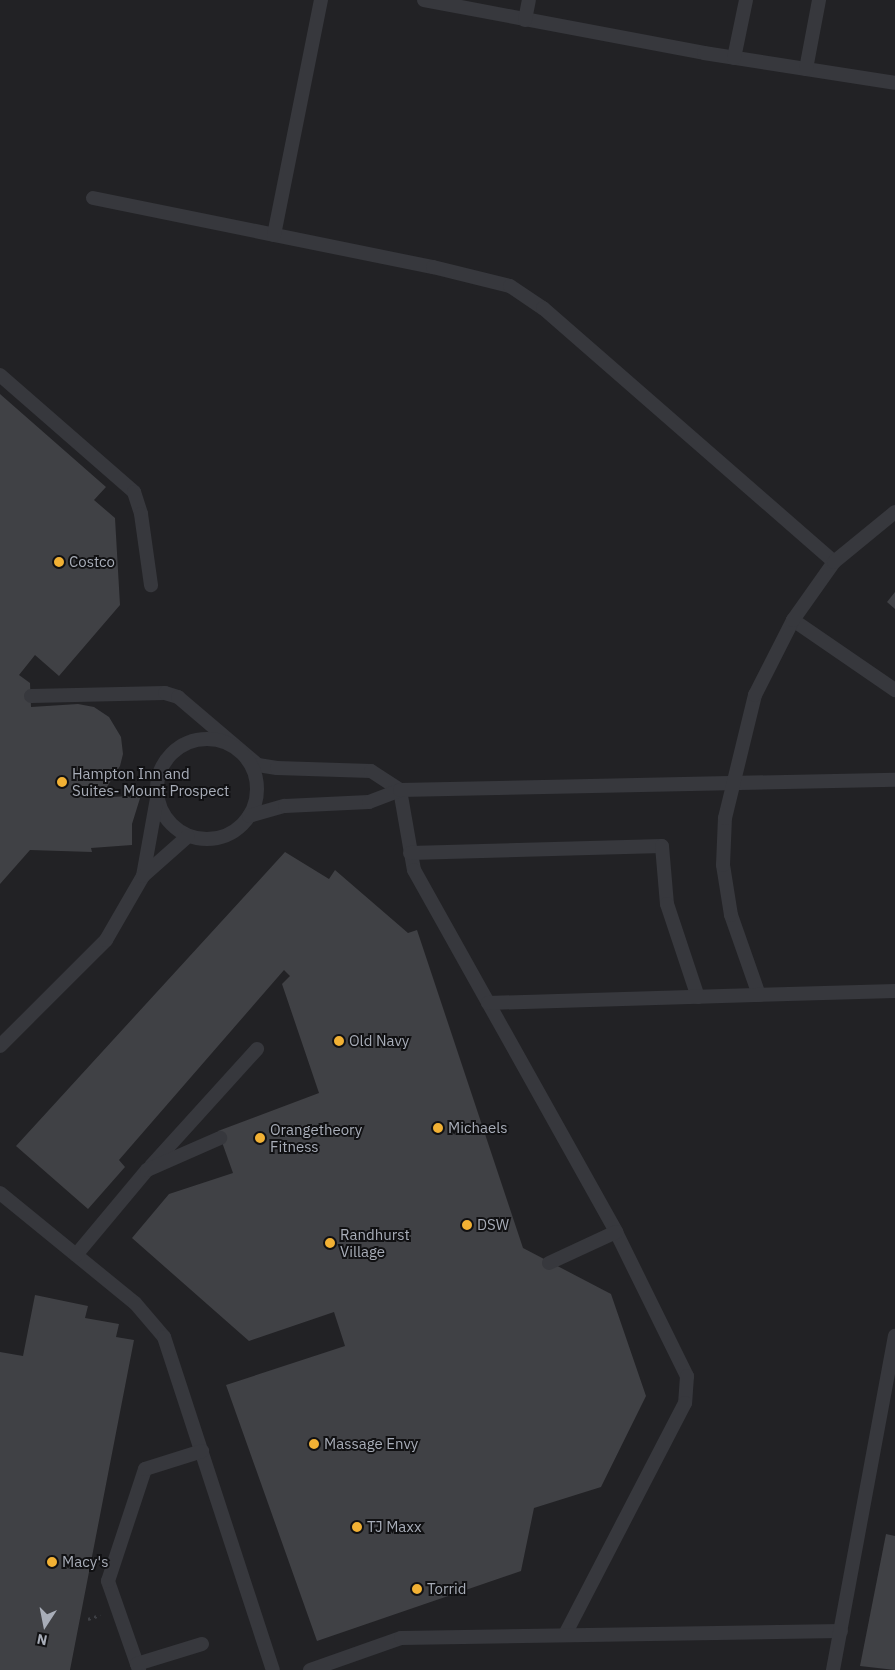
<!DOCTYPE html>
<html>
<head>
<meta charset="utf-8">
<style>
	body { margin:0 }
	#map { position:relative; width:895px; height:1670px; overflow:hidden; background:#161618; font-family:"IBM Plex Sans",sans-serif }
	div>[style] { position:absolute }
	.built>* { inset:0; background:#222225; transform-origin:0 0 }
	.building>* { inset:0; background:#404145 }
	.path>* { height:3px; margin-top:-1.5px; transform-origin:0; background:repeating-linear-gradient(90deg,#3d3f44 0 2.5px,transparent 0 6.5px) }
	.lane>* { height:14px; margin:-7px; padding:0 7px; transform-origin:7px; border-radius:7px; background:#37383d }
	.lane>.ring { margin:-7px; padding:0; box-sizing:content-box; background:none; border:14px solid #37383d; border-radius:50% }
	.dots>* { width:14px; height:14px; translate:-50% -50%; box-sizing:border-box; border:2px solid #111113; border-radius:50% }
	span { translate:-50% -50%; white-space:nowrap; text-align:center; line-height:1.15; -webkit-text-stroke:4px #111113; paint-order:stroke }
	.poi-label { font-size:15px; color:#a8adb8 }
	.left { translate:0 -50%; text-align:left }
	.north { position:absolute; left:20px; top:1600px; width:50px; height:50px; -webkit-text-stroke:4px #111113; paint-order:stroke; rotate:191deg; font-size:14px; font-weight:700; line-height:20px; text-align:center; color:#a8adb8 }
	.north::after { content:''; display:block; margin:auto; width:18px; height:22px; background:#a8adb8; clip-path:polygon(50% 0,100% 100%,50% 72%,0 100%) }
</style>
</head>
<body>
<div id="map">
	<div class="built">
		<i style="left:0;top:0;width:895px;height:1670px"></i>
	</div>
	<div class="building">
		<i style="clip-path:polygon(0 394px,106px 487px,94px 500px,115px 518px,120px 605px,59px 676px,35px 655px,19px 675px,30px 683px,31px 707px,78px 704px,94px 707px,109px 717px,121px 737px,123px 754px,120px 766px,100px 798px,141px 795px,132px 824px,132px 845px,91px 848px,92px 852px,30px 850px,0 884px)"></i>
		<i style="clip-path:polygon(895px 592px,895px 609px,887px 602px)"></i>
		<i style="clip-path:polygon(285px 852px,329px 879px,335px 870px,408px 933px,417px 930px,523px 1248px,611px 1294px,646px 1396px,601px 1487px,534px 1508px,521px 1571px,317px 1641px,226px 1385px,345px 1346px,334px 1312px,249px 1341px,132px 1238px,169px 1194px,233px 1173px,218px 1131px,319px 1093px,282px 984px,290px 976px,284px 970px,119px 1160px,125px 1167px,88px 1209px,16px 1146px)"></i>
		<i style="clip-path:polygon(35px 1295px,88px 1306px,85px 1318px,119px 1324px,116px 1337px,134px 1340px,70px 1670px,0 1670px,0 1352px,23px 1356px)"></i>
		<i style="clip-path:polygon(886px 1534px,895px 1536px,895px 1670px,860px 1666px)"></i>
	</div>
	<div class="path">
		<i style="left:88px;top:1619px;width:13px;rotate:-18deg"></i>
	</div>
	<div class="lane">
		<i style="left:424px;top:0;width:285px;rotate:10.7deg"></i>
		<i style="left:704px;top:53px;width:193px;rotate:8.9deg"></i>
		<i style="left:525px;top:20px;width:20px;rotate:-79deg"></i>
		<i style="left:734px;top:58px;width:59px;rotate:-78.3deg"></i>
		<i style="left:806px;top:69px;width:70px;rotate:-79.3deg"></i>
		<i style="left:93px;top:198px;width:347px;rotate:11.5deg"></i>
		<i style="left:433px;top:267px;width:79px;rotate:13.9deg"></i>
		<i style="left:510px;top:286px;width:40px;rotate:34deg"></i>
		<i style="left:543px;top:308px;width:386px;rotate:41.1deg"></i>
		<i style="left:274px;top:235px;width:240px;rotate:-78.7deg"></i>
		<i style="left:0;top:375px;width:178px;rotate:41.1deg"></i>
		<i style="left:134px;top:492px;width:23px;rotate:72deg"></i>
		<i style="left:141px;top:514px;width:72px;rotate:82deg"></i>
		<i style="left:793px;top:620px;width:124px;rotate:34.5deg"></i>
		<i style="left:31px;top:696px;width:134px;rotate:-1.3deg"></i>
		<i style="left:165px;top:693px;width:14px;rotate:17deg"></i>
		<i style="left:178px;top:697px;width:105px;rotate:40.4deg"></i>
		<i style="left:258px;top:765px;width:19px;rotate:9deg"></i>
		<i style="left:277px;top:768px;width:94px;rotate:1.8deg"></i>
		<i style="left:371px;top:771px;width:35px;rotate:33deg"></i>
		<i class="ring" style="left:157px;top:739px;width:86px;height:86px"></i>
		<i style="left:400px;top:790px;width:81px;rotate:80.1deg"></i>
		<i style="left:414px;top:870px;width:415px;rotate:60.8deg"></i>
		<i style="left:616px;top:1232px;width:161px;rotate:63.8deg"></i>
		<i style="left:687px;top:1376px;width:27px;rotate:94deg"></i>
		<i style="left:685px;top:1403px;width:259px;rotate:117.4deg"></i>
		<i style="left:249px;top:816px;width:37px;rotate:-16deg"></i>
		<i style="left:285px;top:806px;width:84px;rotate:-2.7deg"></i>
		<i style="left:369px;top:802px;width:33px;rotate:-21deg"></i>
		<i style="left:400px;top:790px;width:495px;rotate:-1.2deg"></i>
		<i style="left:410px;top:853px;width:252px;rotate:-1.6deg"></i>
		<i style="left:662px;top:846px;width:58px;rotate:85.1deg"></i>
		<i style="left:667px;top:904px;width:98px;rotate:71.6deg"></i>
		<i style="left:143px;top:876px;width:79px;rotate:-79.8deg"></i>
		<i style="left:759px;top:995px;width:85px;rotate:-109.3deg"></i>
		<i style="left:731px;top:915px;width:51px;rotate:-99.1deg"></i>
		<i style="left:723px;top:865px;width:47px;rotate:-87.6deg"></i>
		<i style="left:725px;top:818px;width:127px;rotate:-76.3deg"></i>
		<i style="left:755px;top:695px;width:84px;rotate:-63.1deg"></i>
		<i style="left:793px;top:620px;width:71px;rotate:-54.7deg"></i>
		<i style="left:834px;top:562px;width:79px;rotate:-39.3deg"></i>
		<i style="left:488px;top:1003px;width:407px;rotate:-1.7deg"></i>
		<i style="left:0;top:1046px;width:150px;rotate:-45deg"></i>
		<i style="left:106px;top:940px;width:74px;rotate:-60deg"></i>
		<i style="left:143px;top:876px;width:60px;rotate:-41.6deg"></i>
		<i style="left:151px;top:1166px;width:158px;rotate:-47.8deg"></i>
		<i style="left:0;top:1193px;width:174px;rotate:39.2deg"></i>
		<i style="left:135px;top:1303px;width:45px;rotate:49.5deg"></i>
		<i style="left:164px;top:1337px;width:350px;rotate:71.9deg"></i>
		<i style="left:76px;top:1255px;width:111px;rotate:-50.1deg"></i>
		<i style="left:147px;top:1170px;width:80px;rotate:-23.7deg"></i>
		<i style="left:549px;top:1263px;width:74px;rotate:-24.8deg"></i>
		<i style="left:137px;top:1664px;width:88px;rotate:-109.3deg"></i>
		<i style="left:108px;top:1581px;width:118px;rotate:-71.7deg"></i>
		<i style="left:145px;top:1469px;width:60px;rotate:-17.5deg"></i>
		<i style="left:139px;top:1670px;width:6px;rotate:-108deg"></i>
		<i style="left:137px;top:1664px;width:68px;rotate:-17.1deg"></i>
		<i style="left:310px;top:1670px;width:96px;rotate:-19.4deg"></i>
		<i style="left:401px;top:1638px;width:440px;rotate:-0.9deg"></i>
		<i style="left:833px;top:1670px;width:340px;rotate:-79.5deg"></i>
	</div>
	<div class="dots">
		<i style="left:59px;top:562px;background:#f2b134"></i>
		<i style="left:62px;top:782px;background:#f2b134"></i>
		<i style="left:339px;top:1041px;background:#f2b134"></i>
		<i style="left:438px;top:1128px;background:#f2b134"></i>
		<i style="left:260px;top:1138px;background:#f2b134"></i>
		<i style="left:467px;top:1225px;background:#f2b134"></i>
		<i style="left:330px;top:1243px;background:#f2b134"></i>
		<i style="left:314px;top:1444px;background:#f2b134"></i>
		<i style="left:357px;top:1527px;background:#f2b134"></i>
		<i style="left:52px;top:1562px;background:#f2b134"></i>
		<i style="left:417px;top:1589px;background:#f2b134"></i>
	</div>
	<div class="poi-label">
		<span class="left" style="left:69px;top:562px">Costco</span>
		<span class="left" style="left:72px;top:782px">Hampton Inn and<br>Suites- Mount Prospect</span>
		<span class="left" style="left:349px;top:1041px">Old Navy</span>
		<span class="left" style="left:448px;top:1128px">Michaels</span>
		<span class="left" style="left:270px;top:1138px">Orangetheory<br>Fitness</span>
		<span class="left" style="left:477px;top:1225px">DSW</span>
		<span class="left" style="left:340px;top:1243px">Randhurst<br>Village</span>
		<span class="left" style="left:324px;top:1444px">Massage Envy</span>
		<span class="left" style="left:367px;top:1527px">TJ Maxx</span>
		<span class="left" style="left:62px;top:1562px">Macy's</span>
		<span class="left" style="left:427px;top:1589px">Torrid</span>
	</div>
	<div class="north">N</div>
</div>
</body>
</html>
